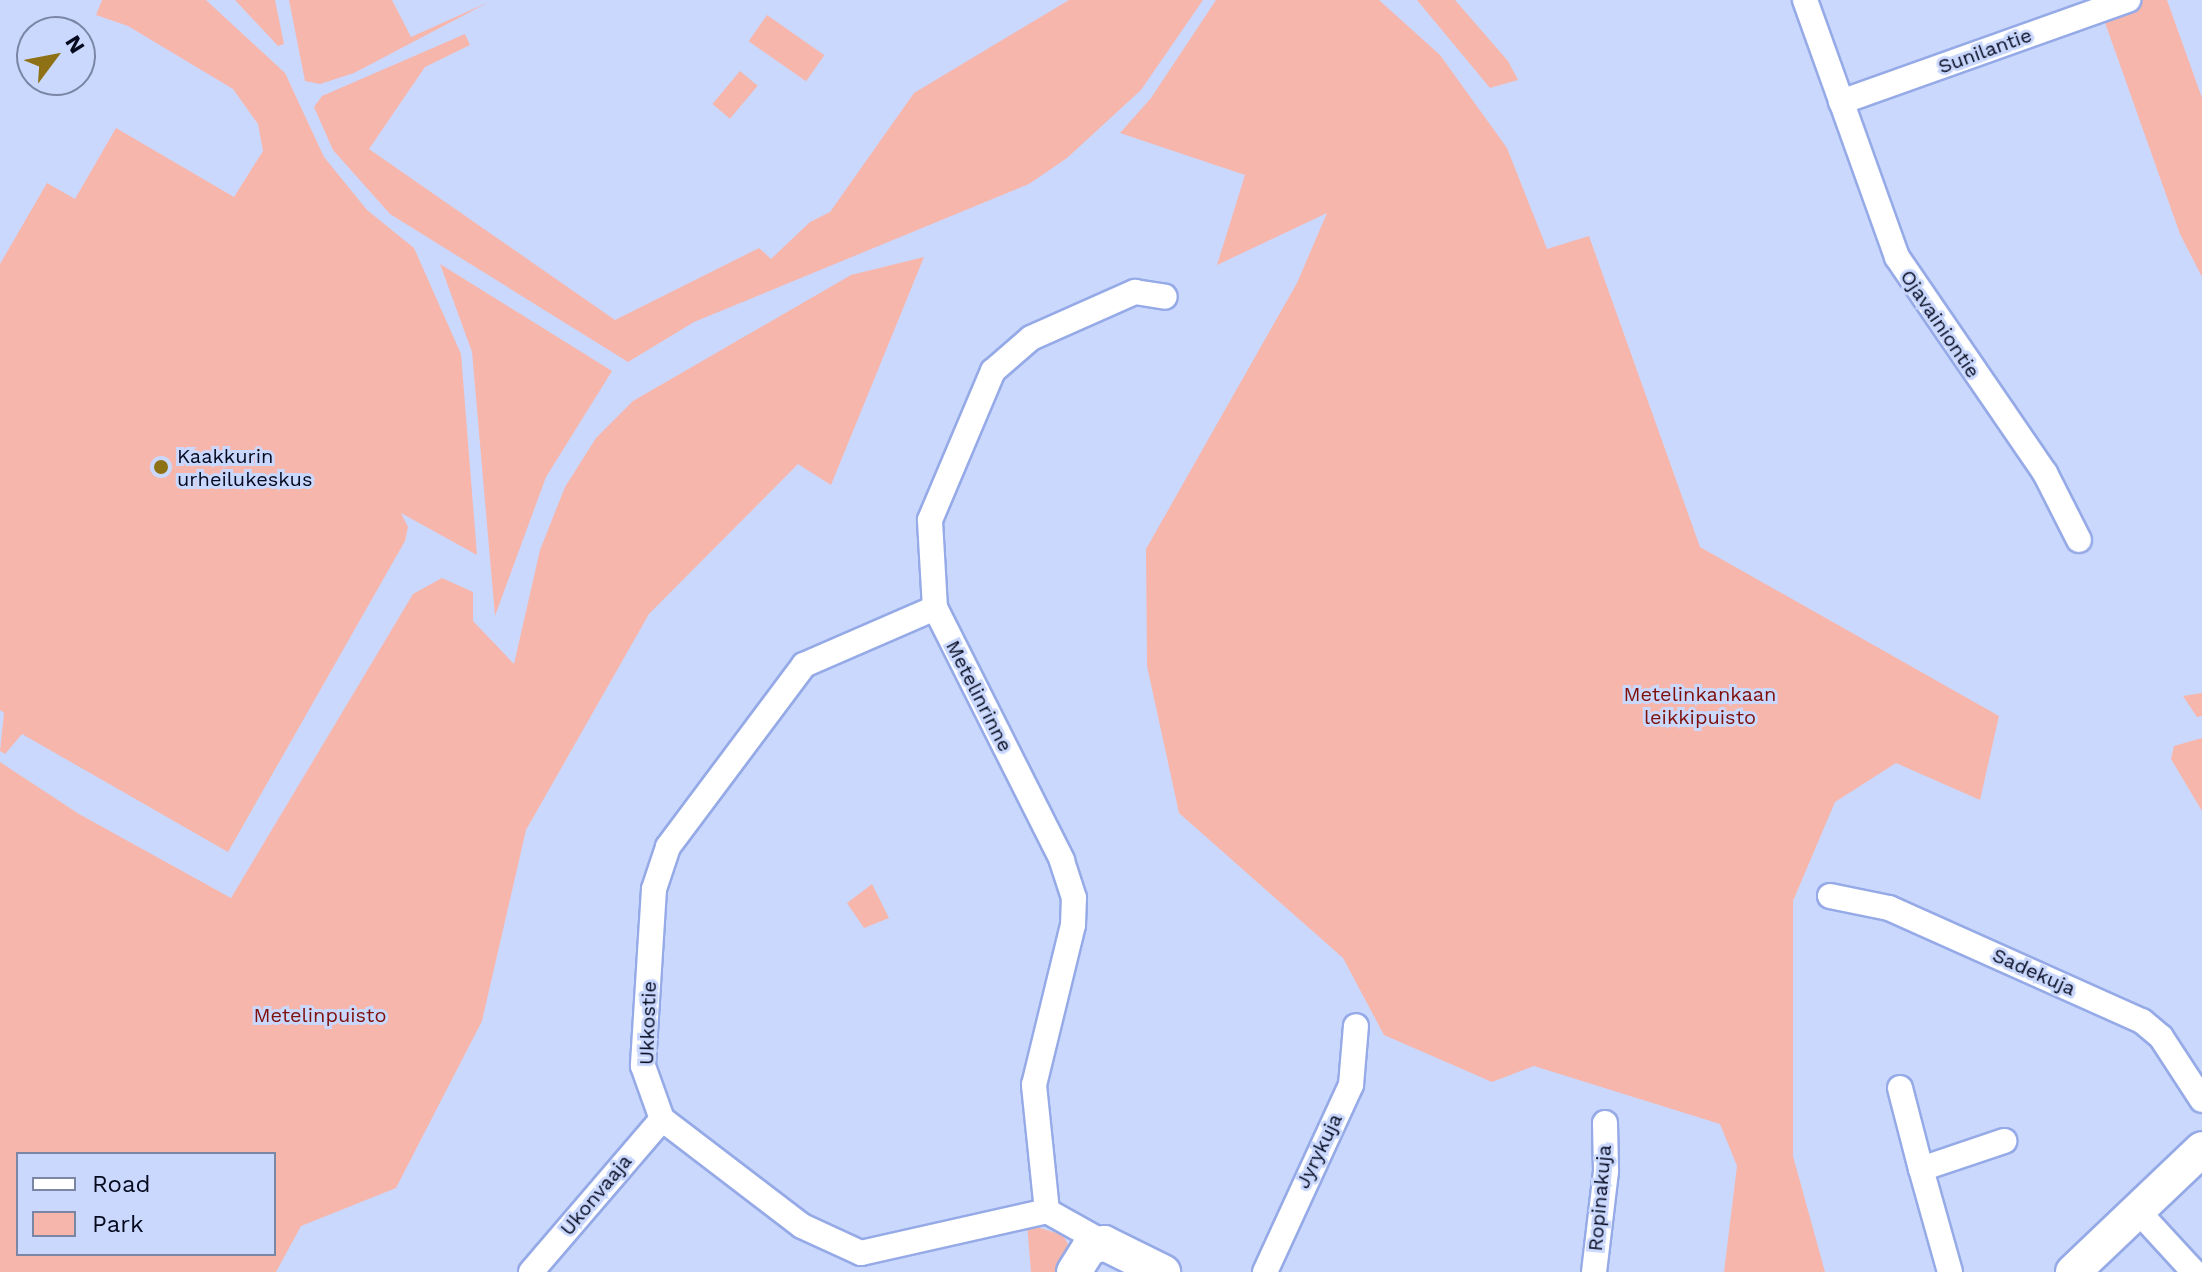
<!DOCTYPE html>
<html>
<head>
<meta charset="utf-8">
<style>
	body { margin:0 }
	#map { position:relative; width:2202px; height:1272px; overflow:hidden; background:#cad8fe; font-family:"Work Sans",sans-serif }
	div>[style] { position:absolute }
	.green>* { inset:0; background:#f7b6ab; transform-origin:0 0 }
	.roads { filter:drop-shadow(2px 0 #95aae6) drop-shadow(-2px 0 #95aae6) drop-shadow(0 2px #95aae6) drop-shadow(0 -2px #95aae6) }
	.street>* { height:24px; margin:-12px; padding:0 12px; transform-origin:12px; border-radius:12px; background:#fff }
	.secondary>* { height:34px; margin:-17px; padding:0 17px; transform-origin:17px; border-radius:17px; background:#fff }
	.dots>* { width:22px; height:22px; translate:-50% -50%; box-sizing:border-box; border:4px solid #cad8fe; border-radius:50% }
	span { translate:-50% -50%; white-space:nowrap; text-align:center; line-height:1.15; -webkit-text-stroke:6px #cad8fe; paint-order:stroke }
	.street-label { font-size:20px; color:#050a1f }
	.poi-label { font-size:20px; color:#050a1f }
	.left { translate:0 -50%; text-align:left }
	.park-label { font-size:20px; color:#7f0f09 }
	.legend { position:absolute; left:16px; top:1152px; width:260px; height:104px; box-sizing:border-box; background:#cad8fe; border:2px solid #7b86a5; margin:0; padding:10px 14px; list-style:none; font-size:24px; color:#050a1f }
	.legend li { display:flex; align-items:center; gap:16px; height:40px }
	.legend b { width:40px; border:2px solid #7b86a5 }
	.north { position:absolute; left:16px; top:16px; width:80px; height:80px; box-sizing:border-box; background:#cad8fe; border:2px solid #7b86a5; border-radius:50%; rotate:58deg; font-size:22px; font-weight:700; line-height:32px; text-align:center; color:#050a1f }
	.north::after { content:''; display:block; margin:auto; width:28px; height:36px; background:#8e7115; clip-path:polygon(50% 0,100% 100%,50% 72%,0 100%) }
</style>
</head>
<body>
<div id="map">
	<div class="green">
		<i style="clip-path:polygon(102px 0,206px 0,285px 73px,324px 157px,367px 210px,414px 248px,461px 354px,477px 555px,401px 513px,408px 527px,405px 541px,228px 852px,22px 734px,5px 754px,0 751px,4px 713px,0 710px,0 264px,47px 183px,75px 199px,116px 128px,234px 197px,263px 151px,258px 124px,233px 89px,128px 26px,96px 15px)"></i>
		<i style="clip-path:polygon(235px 0,275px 0,284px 44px,278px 46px)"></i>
		<i style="clip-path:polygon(289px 0,392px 0,411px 37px,489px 2px,354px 73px,320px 84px,305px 81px)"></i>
		<i style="clip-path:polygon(1069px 0,1203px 0,1141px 90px,1067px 158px,1029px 184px,694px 322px,628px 362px,390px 214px,333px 150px,314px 107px,322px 96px,465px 34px,470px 45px,425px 67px,369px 149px,615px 320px,759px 248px,771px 259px,810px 222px,830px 212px,914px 93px)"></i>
		<i style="clip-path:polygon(1216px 0,1379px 0,1440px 55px,1507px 148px,1547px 249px,1589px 236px,1700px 547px,1999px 716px,1980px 800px,1896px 763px,1835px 802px,1793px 901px,1793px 1156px,1825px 1272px,1724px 1272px,1737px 1166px,1720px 1124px,1534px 1066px,1492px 1082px,1384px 1035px,1343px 958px,1179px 813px,1147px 666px,1146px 549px,1297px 283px,1327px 213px,1217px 265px,1245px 175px,1120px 133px,1151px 98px)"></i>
		<i style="clip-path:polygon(1417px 0,1455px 0,1508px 61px,1518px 80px,1490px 88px)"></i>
		<i style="clip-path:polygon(2097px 0,2167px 0,2202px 98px,2202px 277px,2180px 234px)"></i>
		<i style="left:767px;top:15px;width:70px;height:32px;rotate:35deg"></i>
		<i style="left:740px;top:71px;width:23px;height:43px;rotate:40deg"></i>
		<i style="clip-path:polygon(evenodd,924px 257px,831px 485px,798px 464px,649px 614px,526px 830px,482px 1021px,396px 1188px,301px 1226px,276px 1272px,0 1272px,0 762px,79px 814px,231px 898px,413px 594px,442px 578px,473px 592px,473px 621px,514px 664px,540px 550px,565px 487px,596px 438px,633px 401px,851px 275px,924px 257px,18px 1154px,274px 1154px,274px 1254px,18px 1254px,18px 1154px)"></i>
		<i style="clip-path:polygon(440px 264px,612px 371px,546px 477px,495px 616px,472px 352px)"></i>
		<i style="clip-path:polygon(2202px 693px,2202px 716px,2197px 717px,2183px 696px)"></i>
		<i style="clip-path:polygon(2202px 738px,2202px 811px,2171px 759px,2174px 746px)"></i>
		<i style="clip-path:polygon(872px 884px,889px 918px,864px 928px,847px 903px)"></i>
		<i style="clip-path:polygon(1027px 1224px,1063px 1235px,1069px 1246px,1062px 1272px,1031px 1272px)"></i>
	</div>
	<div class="roads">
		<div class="street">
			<i style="left:1805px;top:0;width:273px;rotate:70.3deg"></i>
			<i style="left:1897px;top:257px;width:262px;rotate:55.6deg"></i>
			<i style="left:2045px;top:473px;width:75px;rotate:63.1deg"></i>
			<i style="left:1841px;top:102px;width:305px;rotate:-19.6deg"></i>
			<i style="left:935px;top:608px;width:143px;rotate:156.5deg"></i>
			<i style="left:804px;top:665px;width:227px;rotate:126.8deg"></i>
			<i style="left:668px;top:847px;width:44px;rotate:108.4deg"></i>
			<i style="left:654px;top:889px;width:177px;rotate:93.6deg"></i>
			<i style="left:643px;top:1066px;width:56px;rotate:70.3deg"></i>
			<i style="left:662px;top:1119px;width:176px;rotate:37.4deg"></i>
			<i style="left:802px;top:1226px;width:65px;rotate:24.6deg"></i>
			<i style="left:861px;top:1253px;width:191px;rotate:-12.7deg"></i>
			<i style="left:1047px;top:1211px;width:65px;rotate:29.3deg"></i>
			<i style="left:1830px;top:896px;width:60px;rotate:11.5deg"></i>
			<i style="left:1889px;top:908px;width:277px;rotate:24.1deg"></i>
			<i style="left:2142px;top:1021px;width:25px;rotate:40deg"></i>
			<i style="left:2161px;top:1037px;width:75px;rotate:56.9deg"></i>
			<i style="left:1900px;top:1088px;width:84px;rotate:75.5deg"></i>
			<i style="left:2137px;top:1210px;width:84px;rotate:47.4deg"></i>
			<i style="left:1047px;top:1211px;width:127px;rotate:-95.9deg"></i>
			<i style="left:1034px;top:1085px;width:165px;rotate:-76.3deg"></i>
			<i style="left:1073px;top:925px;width:27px;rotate:-88deg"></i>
			<i style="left:1074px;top:898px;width:40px;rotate:-108deg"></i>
			<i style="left:1062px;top:860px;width:282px;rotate:-116.7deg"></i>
			<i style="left:935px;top:608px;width:88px;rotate:-93.3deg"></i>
			<i style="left:930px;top:520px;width:162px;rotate:-67.1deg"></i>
			<i style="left:993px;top:371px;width:50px;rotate:-41deg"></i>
			<i style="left:1031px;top:338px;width:114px;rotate:-23.9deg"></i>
			<i style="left:1135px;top:292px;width:30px;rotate:9deg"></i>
			<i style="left:531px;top:1272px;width:201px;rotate:-49.4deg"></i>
			<i style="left:1265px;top:1272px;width:206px;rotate:-65.3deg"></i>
			<i style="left:1351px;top:1085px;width:59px;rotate:-85.2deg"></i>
			<i style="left:1594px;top:1272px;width:102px;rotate:-83.2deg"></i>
			<i style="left:1606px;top:1171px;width:48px;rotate:-91.2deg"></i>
			<i style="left:1950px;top:1272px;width:107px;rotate:-105.7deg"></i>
			<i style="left:1921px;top:1169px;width:88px;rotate:-18.6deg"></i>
		</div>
		<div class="secondary">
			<i style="left:1074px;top:1272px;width:28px;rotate:-58deg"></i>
			<i style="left:1089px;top:1248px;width:16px;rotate:-18deg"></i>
			<i style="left:1104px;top:1243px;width:66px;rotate:26.2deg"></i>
			<i style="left:2073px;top:1272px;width:178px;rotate:-43.6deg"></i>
		</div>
	</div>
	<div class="dots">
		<i style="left:161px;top:467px;background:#8e7115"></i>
	</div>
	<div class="street-label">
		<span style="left:1985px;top:51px;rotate:-20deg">Sunilantie</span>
		<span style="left:1940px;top:324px;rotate:56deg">Ojavainiontie</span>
		<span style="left:979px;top:696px;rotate:63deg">Metelinrinne</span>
		<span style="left:2034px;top:972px;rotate:24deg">Sadekuja</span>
		<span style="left:648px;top:1023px;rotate:-88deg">Ukkostie</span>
		<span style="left:1319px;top:1151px;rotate:-64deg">Jyrykuja</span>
		<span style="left:596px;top:1195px;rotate:-50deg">Ukonvaaja</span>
		<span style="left:1600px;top:1198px;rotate:-85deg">Ropinakuja</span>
	</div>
	<div class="poi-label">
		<span class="left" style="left:177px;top:468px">Kaakkurin<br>urheilukeskus</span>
	</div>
	<div class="park-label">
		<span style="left:1700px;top:706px">Metelinkankaan<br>leikkipuisto</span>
		<span style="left:320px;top:1015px">Metelinpuisto</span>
	</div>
	<ul class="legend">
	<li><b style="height:10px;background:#fff"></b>Road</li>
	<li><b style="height:22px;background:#f7b6ab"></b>Park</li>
	</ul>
	<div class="north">N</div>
</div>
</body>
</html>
